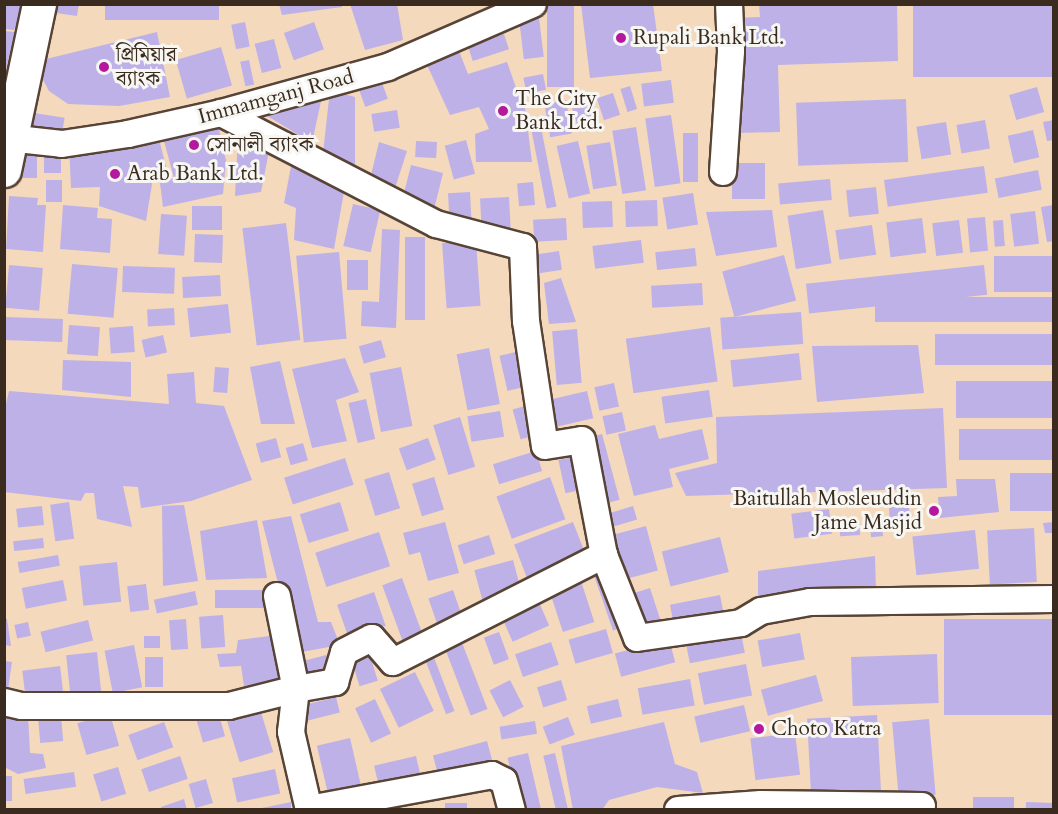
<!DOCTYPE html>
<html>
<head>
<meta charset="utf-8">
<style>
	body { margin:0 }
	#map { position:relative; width:1058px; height:814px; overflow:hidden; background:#f4d9bc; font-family:Cardo,"Noto Serif Bengali",serif }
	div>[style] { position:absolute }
	.building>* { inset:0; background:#beb1e7; transform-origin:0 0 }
	.roads { filter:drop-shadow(2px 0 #574436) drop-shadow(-2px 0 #574436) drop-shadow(0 2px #574436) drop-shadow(0 -2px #574436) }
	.minor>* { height:26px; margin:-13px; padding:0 13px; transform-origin:13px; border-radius:13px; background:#fff }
	.secondary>* { height:33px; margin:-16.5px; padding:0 16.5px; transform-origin:16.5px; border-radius:16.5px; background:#fff }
	.dots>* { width:16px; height:16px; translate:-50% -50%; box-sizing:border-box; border:3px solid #f6f6f2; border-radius:50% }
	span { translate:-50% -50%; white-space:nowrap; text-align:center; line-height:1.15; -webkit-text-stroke:6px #f6f6f2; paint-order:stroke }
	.poi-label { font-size:21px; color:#3b2a1e }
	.left { translate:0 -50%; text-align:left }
	.right { translate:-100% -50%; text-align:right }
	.street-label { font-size:21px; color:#3b2a1e }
	.frame { position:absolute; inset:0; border:6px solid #3b2a1e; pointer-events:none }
</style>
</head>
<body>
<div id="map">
	<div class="building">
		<i style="clip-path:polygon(4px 4px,25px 4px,14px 30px,4px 29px)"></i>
		<i style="clip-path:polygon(50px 4px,79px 4px,77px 16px,49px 12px)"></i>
		<i style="left:105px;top:4px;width:114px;height:16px"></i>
		<i style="clip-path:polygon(279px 4px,341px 4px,342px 7px,282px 15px)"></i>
		<i style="clip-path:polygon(350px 4px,397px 4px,403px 40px,365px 50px)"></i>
		<i style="left:547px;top:4px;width:27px;height:83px"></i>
		<i style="clip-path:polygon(581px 4px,653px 4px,662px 71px,590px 78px)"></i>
		<i style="clip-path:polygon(759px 4px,897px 4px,898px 61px,778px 65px,780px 132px,736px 133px,734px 18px,760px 17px)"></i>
		<i style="left:913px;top:4px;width:141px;height:73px"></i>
		<i style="left:539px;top:18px;width:39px;height:20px;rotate:83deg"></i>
		<i style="left:245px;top:22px;width:25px;height:14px;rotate:79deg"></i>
		<i style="left:314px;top:22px;width:29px;height:32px;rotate:70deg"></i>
		<i style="clip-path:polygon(4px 31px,15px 32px,5px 73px,4px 73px)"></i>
		<i style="clip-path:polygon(157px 32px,170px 97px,119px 106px,68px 104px,49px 91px,41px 76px,46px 59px)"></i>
		<i style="left:504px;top:34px;width:16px;height:38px;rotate:72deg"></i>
		<i style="left:274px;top:39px;width:30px;height:20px;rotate:76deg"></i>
		<i style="left:221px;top:47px;width:40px;height:47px;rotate:74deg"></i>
		<i style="clip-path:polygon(459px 51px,468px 74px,507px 62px,520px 99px,524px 100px,532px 162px,476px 162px,475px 134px,489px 129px,479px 107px,450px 115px,427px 65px)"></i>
		<i style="left:249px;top:60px;width:25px;height:9px;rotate:78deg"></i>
		<i style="left:543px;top:74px;width:16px;height:20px;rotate:79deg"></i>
		<i style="left:381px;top:80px;width:20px;height:24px;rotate:70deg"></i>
		<i style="left:671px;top:80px;width:23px;height:30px;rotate:83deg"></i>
		<i style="left:630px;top:86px;width:24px;height:10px;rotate:73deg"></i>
		<i style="left:1037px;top:87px;width:26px;height:29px;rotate:74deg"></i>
		<i style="clip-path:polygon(330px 90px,355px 97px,355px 168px,323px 153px)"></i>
		<i style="clip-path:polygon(323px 92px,312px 143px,259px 111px)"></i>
		<i style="left:613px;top:93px;width:23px;height:17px;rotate:72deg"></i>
		<i style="left:591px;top:98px;width:28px;height:21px;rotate:73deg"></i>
		<i style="left:906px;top:99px;width:63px;height:110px;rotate:88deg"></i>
		<i style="left:566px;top:100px;width:34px;height:22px;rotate:80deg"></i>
		<i style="left:397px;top:110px;width:18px;height:26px;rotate:81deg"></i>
		<i style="left:34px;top:113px;width:31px;height:21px;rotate:9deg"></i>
		<i style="left:671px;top:115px;width:69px;height:26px;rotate:82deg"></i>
		<i style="clip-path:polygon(216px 117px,226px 160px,223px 194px,163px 207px,160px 183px,174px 178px,161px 130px)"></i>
		<i style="left:985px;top:120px;width:29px;height:29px;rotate:80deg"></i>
		<i style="clip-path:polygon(1054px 120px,1054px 140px,1047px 141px,1043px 122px)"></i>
		<i style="left:946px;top:122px;width:33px;height:30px;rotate:81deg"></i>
		<i style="left:541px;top:127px;width:81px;height:10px;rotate:79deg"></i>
		<i style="left:636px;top:127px;width:64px;height:24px;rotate:81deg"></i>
		<i style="left:1033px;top:130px;width:28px;height:26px;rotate:77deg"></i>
		<i style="left:683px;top:133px;width:15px;height:49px"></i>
		<i style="clip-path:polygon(158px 135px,167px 171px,153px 178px,146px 221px,99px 206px,100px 187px,71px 188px,69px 145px)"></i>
		<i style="clip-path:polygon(238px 137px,270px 146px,261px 192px,235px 196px)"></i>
		<i style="left:466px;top:140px;width:35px;height:22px;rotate:75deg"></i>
		<i style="left:416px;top:141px;width:21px;height:16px;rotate:3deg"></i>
		<i style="left:578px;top:141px;width:54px;height:22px;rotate:77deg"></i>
		<i style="clip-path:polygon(379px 142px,407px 151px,395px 188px,371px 175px)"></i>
		<i style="left:610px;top:142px;width:44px;height:24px;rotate:81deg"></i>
		<i style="left:15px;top:151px;width:22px;height:27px"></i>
		<i style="left:61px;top:154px;width:19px;height:17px;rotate:90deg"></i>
		<i style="clip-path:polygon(293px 156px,345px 186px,334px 249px,294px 240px,296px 208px,284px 203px)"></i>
		<i style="left:765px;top:163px;width:36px;height:33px;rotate:90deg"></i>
		<i style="left:411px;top:165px;width:33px;height:36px;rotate:14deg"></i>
		<i style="left:984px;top:166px;width:27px;height:101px;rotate:82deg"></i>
		<i style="left:1038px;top:170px;width:20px;height:44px;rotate:79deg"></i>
		<i style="left:830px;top:179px;width:21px;height:52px;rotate:85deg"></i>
		<i style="left:46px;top:180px;width:16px;height:22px"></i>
		<i style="left:533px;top:182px;width:23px;height:16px;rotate:85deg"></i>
		<i style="left:876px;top:187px;width:27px;height:30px;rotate:84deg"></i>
		<i style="left:470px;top:192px;width:33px;height:22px;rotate:87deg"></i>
		<i style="left:693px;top:193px;width:32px;height:31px;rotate:81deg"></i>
		<i style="clip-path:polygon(9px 196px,38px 198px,37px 205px,46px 205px,43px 252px,6px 249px)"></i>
		<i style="left:509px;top:197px;width:35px;height:29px;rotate:87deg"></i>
		<i style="left:657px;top:200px;width:26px;height:32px;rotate:88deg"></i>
		<i style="left:612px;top:201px;width:26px;height:30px;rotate:88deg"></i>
		<i style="left:353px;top:204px;width:28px;height:43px;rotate:13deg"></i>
		<i style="clip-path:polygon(63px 205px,98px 208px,97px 218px,112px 219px,110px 253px,60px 249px)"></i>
		<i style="clip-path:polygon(1054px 205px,1054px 241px,1047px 242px,1041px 207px)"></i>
		<i style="left:192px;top:206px;width:30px;height:24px"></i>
		<i style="clip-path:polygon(772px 210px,777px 247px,716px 256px,706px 212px)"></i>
		<i style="left:823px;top:210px;width:54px;height:36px;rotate:81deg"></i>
		<i style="left:1035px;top:211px;width:33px;height:25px;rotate:83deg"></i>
		<i style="left:161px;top:214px;width:26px;height:40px;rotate:4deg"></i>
		<i style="left:985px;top:217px;width:34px;height:18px;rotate:85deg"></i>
		<i style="left:566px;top:218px;width:22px;height:33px;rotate:87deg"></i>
		<i style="left:922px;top:218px;width:35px;height:36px;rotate:83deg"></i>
		<i style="left:959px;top:220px;width:33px;height:27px;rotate:83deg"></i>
		<i style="left:1003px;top:220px;width:26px;height:10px;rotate:86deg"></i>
		<i style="left:286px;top:223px;width:118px;height:44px;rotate:83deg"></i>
		<i style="left:872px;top:225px;width:30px;height:37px;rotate:82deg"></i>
		<i style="clip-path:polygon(382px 229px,400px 230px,396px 328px,361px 326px,362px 301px,379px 302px)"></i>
		<i style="left:195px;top:234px;width:28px;height:28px;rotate:2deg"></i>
		<i style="left:405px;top:237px;width:20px;height:83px"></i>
		<i style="left:641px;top:240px;width:23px;height:49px;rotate:83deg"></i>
		<i style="left:476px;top:241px;width:65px;height:34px;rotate:86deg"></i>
		<i style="left:695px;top:248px;width:18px;height:40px;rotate:84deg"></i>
		<i style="left:559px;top:251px;width:19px;height:23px;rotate:81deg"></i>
		<i style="left:339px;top:252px;width:87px;height:43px;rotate:85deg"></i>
		<i style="left:784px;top:255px;width:47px;height:64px;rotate:75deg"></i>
		<i style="left:1054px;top:256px;width:36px;height:60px;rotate:90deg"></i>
		<i style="left:347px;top:260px;width:21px;height:30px"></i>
		<i style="left:72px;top:264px;width:46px;height:50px;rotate:5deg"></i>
		<i style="left:9px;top:265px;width:34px;height:43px;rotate:5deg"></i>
		<i style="left:984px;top:265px;width:30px;height:179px;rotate:84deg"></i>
		<i style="left:123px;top:266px;width:52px;height:26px;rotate:2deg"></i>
		<i style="left:220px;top:275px;width:21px;height:38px;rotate:87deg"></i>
		<i style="clip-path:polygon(561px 278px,576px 322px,549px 324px,544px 283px)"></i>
		<i style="left:702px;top:283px;width:22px;height:51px;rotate:87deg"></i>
		<i style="left:1054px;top:297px;width:25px;height:179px;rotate:90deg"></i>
		<i style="left:228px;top:304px;width:29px;height:41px;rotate:84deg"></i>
		<i style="left:174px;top:308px;width:17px;height:27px;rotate:87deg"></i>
		<i style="left:801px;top:312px;width:32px;height:81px;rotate:86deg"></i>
		<i style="left:4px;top:317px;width:59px;height:23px;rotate:2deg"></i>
		<i style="left:69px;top:325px;width:31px;height:29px;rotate:4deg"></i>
		<i style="left:133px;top:326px;width:26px;height:24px;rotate:86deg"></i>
		<i style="left:710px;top:327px;width:55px;height:85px;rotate:82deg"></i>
		<i style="left:577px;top:329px;width:54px;height:25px;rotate:85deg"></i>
		<i style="left:1054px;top:334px;width:31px;height:119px;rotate:90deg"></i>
		<i style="left:163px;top:335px;width:18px;height:22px;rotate:77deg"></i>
		<i style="left:381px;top:340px;width:18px;height:23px;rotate:74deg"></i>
		<i style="clip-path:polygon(918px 345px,924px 393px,817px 402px,812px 346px)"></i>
		<i style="left:489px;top:348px;width:57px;height:33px;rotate:79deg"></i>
		<i style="left:516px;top:352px;width:36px;height:17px;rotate:77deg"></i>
		<i style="left:799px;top:353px;width:27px;height:69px;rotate:84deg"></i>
		<i style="clip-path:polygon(345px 358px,359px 392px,336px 400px,347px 441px,312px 448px,292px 369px)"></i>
		<i style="clip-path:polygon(63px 360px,131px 362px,131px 397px,62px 390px)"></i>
		<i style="clip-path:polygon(280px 361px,295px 424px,261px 424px,250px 367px)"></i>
		<i style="left:215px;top:367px;width:14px;height:25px;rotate:4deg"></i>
		<i style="left:401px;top:367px;width:60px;height:32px;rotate:79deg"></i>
		<i style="clip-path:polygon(194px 372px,196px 403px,224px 406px,252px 480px,191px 501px,141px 508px,138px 487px,123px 486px,132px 527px,97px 519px,94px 493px,85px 493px,81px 501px,4px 492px,4px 412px,9px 391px,169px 404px,167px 374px)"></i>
		<i style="left:1054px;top:381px;width:37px;height:98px;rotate:90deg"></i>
		<i style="left:614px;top:383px;width:24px;height:20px;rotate:78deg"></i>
		<i style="left:709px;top:390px;width:27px;height:48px;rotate:82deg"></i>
		<i style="left:587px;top:391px;width:28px;height:42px;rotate:77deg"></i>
		<i style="left:366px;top:399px;width:41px;height:18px;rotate:77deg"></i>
		<i style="left:529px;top:405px;width:31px;height:17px;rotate:75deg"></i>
		<i style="clip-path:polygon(943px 408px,947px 488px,686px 496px,675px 473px,717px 463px,716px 417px)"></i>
		<i style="left:500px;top:411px;width:26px;height:33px;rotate:81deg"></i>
		<i style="left:622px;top:412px;width:19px;height:20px;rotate:78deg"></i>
		<i style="left:460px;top:417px;width:52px;height:28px;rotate:73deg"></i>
		<i style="clip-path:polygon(655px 425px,659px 439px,702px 429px,709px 459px,669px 469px,673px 487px,634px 496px,618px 434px)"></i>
		<i style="left:1054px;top:429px;width:31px;height:95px;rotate:90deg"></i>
		<i style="left:602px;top:434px;width:68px;height:11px;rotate:75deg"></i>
		<i style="left:276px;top:438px;width:20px;height:21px;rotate:75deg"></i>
		<i style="left:428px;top:438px;width:23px;height:31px;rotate:70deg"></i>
		<i style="left:303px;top:443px;width:18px;height:18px;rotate:74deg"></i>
		<i style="left:536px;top:451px;width:21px;height:45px;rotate:73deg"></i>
		<i style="left:577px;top:456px;width:34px;height:19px;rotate:78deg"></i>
		<i style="left:345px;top:458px;width:28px;height:64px;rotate:72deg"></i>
		<i style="left:389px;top:472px;width:38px;height:26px;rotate:73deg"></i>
		<i style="left:1054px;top:473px;width:38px;height:44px;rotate:90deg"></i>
		<i style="left:434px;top:477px;width:34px;height:23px;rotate:73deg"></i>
		<i style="left:550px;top:477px;width:45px;height:57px;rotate:70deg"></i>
		<i style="clip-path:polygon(956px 479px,995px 479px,999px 512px,940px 518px,938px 497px,957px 496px)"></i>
		<i style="left:69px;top:502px;width:37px;height:19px;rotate:82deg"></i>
		<i style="left:340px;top:502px;width:30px;height:42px;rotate:73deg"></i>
		<i style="clip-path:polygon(184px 505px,198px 581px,163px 586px,162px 506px)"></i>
		<i style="left:42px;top:506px;width:19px;height:26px;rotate:84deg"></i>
		<i style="left:633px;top:506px;width:14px;height:29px;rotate:73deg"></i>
		<i style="left:909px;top:506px;width:22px;height:20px;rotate:87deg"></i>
		<i style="left:829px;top:509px;width:25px;height:38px;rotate:83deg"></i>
		<i style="clip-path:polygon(291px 516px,318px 622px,331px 622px,340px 645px,296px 653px,262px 521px)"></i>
		<i style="left:881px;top:516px;width:20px;height:12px;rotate:84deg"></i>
		<i style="left:859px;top:519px;width:16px;height:20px;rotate:86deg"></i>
		<i style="clip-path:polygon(257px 520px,267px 578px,206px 580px,200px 531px)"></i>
		<i style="clip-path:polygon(445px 522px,459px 573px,428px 581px,420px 552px,409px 555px,403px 533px)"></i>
		<i style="left:573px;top:522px;width:36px;height:63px;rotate:69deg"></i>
		<i style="clip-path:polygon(1054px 522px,1054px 533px,1045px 533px,1043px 523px)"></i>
		<i style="left:646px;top:526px;width:46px;height:38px;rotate:75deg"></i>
		<i style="left:1034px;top:528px;width:54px;height:47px;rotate:87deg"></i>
		<i style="left:975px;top:530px;width:39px;height:63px;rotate:84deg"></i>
		<i style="left:379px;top:532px;width:36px;height:67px;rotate:72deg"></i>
		<i style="left:489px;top:535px;width:20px;height:33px;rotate:72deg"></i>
		<i style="left:720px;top:537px;width:36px;height:60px;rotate:76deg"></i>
		<i style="left:43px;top:538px;width:10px;height:30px;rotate:84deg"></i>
		<i style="left:58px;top:555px;width:11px;height:41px;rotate:80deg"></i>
		<i style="clip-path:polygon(875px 556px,876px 591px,758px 598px,758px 571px)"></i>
		<i style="left:513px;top:560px;width:30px;height:40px;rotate:75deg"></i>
		<i style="left:117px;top:562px;width:40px;height:38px;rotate:84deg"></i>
		<i style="left:607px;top:567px;width:62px;height:15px;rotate:71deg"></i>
		<i style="left:402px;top:578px;width:62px;height:21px;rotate:70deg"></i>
		<i style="left:63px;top:580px;width:21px;height:42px;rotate:79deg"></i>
		<i style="left:581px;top:581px;width:43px;height:33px;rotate:72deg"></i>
		<i style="left:146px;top:584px;width:26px;height:19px;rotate:83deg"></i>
		<i style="left:650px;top:588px;width:35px;height:23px;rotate:72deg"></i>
		<i style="left:215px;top:590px;width:52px;height:18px"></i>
		<i style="left:453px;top:590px;width:31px;height:26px;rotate:71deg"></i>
		<i style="left:195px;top:591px;width:14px;height:42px;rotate:78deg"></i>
		<i style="left:374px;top:592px;width:36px;height:39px;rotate:71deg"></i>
		<i style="left:720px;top:595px;width:20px;height:51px;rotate:79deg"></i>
		<i style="left:537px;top:598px;width:30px;height:40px;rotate:66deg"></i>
		<i style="left:223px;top:615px;width:32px;height:24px;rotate:86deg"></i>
		<i style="clip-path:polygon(4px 619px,7px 619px,11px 646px,4px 645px)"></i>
		<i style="left:186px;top:619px;width:30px;height:17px;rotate:86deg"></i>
		<i style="left:1054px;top:619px;width:96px;height:110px;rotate:90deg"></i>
		<i style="left:88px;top:620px;width:21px;height:49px;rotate:76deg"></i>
		<i style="left:28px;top:622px;width:14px;height:14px;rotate:78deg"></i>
		<i style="left:606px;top:629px;width:25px;height:39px;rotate:74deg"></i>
		<i style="left:499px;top:632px;width:29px;height:16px;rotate:70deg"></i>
		<i style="left:741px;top:633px;width:20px;height:56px;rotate:79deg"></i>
		<i style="left:800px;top:633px;width:27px;height:43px;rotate:80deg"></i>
		<i style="clip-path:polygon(277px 635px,283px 682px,244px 686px,241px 666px,220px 667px,217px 654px,236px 653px,238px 640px)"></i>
		<i style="left:144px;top:636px;width:16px;height:12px"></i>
		<i style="left:669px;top:639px;width:24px;height:56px;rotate:75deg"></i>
		<i style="left:461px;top:640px;width:74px;height:18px;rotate:69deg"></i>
		<i style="left:551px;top:642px;width:24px;height:38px;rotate:71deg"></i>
		<i style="left:134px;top:645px;width:43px;height:30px;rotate:79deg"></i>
		<i style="left:97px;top:652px;width:40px;height:31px;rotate:84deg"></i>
		<i style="left:369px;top:652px;width:30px;height:19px;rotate:73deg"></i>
		<i style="left:937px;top:654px;width:49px;height:86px;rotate:88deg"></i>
		<i style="left:326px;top:655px;width:16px;height:31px;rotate:75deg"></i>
		<i style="left:433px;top:655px;width:60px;height:9px;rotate:69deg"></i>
		<i style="left:145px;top:657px;width:18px;height:30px"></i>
		<i style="clip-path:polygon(4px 661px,12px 662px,7px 696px,4px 696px)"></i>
		<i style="left:746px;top:664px;width:32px;height:49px;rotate:79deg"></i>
		<i style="left:60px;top:666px;width:25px;height:38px;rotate:83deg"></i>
		<i style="left:415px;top:672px;width:43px;height:39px;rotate:64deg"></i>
		<i style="left:816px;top:675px;width:27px;height:57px;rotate:75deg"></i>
		<i style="left:690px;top:679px;width:27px;height:53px;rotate:80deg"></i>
		<i style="left:510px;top:680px;width:30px;height:23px;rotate:63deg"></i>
		<i style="left:561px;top:680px;width:21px;height:25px;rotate:73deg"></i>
		<i style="left:336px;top:697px;width:16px;height:38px;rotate:76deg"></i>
		<i style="left:375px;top:699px;width:38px;height:22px;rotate:65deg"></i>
		<i style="left:618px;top:699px;width:18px;height:32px;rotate:77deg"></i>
		<i style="left:744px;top:705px;width:27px;height:51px;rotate:77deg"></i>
		<i style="left:260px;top:709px;width:45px;height:35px;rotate:73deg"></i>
		<i style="clip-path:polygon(4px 714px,28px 715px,30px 753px,43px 754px,46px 768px,18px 774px,4px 767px)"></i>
		<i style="left:110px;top:714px;width:33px;height:34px;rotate:74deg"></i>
		<i style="left:219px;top:715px;width:22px;height:23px;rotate:74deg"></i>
		<i style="left:877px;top:715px;width:76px;height:70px;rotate:87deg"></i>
		<i style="left:61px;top:716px;width:25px;height:23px;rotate:85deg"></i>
		<i style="left:568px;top:717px;width:19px;height:27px;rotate:69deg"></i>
		<i style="left:929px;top:719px;width:76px;height:37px;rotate:85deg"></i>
		<i style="left:535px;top:721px;width:13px;height:36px;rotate:81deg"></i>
		<i style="left:164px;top:722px;width:27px;height:38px;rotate:70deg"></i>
		<i style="clip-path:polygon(664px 722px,675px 764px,697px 772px,703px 793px,657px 787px,609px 800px,602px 810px,573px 810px,561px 746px)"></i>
		<i style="left:795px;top:733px;width:42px;height:45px;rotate:83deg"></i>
		<i style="left:350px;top:738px;width:51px;height:34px;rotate:77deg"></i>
		<i style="left:487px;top:741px;width:20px;height:56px;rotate:75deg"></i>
		<i style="left:528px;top:753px;width:58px;height:21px;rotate:77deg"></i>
		<i style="left:555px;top:753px;width:58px;height:12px;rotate:77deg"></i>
		<i style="left:180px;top:756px;width:24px;height:41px;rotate:71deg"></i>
		<i style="left:416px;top:756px;width:23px;height:43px;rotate:77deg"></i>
		<i style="left:118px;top:767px;width:28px;height:26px;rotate:73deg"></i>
		<i style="left:275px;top:769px;width:25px;height:44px;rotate:78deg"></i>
		<i style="left:74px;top:772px;width:15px;height:51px;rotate:82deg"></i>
		<i style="left:4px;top:776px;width:8px;height:25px"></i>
		<i style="left:206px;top:779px;width:25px;height:18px;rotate:74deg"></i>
		<i style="left:973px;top:797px;width:41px;height:13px"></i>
		<i style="clip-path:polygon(184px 799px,187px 810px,161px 810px,161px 807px)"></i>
		<i style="clip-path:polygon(291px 802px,291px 810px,262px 810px,262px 808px)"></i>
		<i style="left:1026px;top:802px;width:28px;height:8px;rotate:2deg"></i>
		<i style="left:445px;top:803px;width:22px;height:7px"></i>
	</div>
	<div class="roads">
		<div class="minor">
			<i style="left:221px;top:113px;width:242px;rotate:27.3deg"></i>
			<i style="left:436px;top:224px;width:90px;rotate:14.8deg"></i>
			<i style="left:523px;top:247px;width:74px;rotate:87.7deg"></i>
			<i style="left:526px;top:321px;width:126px;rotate:81.4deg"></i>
			<i style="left:545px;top:446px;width:37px;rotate:-9deg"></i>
			<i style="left:582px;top:440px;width:117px;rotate:79.2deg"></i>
			<i style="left:8px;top:138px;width:54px;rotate:6.3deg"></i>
			<i style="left:62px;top:144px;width:67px;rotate:-8.6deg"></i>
			<i style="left:128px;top:134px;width:95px;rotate:-12.7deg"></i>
			<i style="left:221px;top:113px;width:173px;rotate:-15.4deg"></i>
			<i style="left:388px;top:67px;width:158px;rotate:-23.5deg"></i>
			<i style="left:723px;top:172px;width:121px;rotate:-86.2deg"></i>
			<i style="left:731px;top:51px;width:47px;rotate:-92.4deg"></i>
			<i style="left:277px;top:596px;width:95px;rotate:78.5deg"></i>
			<i style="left:296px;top:689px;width:40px;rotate:-10deg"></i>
			<i style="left:335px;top:682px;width:31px;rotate:-73deg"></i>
			<i style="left:344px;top:652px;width:31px;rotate:-27deg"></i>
			<i style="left:372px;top:638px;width:32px;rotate:49deg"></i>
			<i style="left:393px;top:662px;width:237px;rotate:-26.9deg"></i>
			<i style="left:604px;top:555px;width:89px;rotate:68.3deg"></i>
			<i style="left:637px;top:638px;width:105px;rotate:-8.2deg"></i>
			<i style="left:741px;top:623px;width:23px;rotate:-31deg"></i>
			<i style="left:761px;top:611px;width:50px;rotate:-10.4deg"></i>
			<i style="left:810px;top:602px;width:244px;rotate:-0.7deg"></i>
			<i style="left:4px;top:702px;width:18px;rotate:13deg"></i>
			<i style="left:22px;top:706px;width:207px"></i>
			<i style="left:229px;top:706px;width:69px;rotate:-14.2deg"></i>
			<i style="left:296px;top:689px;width:43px;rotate:96.6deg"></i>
			<i style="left:291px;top:732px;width:80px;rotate:77deg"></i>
			<i style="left:309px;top:809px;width:186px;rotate:-10.5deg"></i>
			<i style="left:492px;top:775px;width:13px;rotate:27deg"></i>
			<i style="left:504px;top:781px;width:30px;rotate:75deg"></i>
			<i style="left:678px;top:810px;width:83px;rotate:-4.1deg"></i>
			<i style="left:761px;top:804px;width:161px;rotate:0.7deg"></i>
		</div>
		<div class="secondary">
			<i style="left:4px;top:170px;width:170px;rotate:-78.1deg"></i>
		</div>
	</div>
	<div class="dots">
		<i style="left:621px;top:38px;background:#b5179e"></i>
		<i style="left:104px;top:67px;background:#b5179e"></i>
		<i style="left:503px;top:111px;background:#b5179e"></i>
		<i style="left:194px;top:145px;background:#b5179e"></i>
		<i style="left:115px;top:174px;background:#b5179e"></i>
		<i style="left:934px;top:511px;background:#b5179e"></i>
		<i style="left:759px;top:729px;background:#b5179e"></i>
	</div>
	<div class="poi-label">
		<span class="left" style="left:633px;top:38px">Rupali Bank Ltd.</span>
		<span class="left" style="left:116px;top:67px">প্রিমিয়ার<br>ব্যাংক</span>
		<span class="left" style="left:515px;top:111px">The City<br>Bank Ltd.</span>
		<span class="left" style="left:206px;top:145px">সোনালী ব্যাংক</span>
		<span class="left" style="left:127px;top:174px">Arab Bank Ltd.</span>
		<span class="right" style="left:922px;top:511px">Baitullah Mosleuddin<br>Jame Masjid</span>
		<span class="left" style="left:771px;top:729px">Choto Katra</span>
	</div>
	<div class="street-label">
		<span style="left:276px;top:97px;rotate:-15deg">Immamganj Road</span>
	</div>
	<div class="frame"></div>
</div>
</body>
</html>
